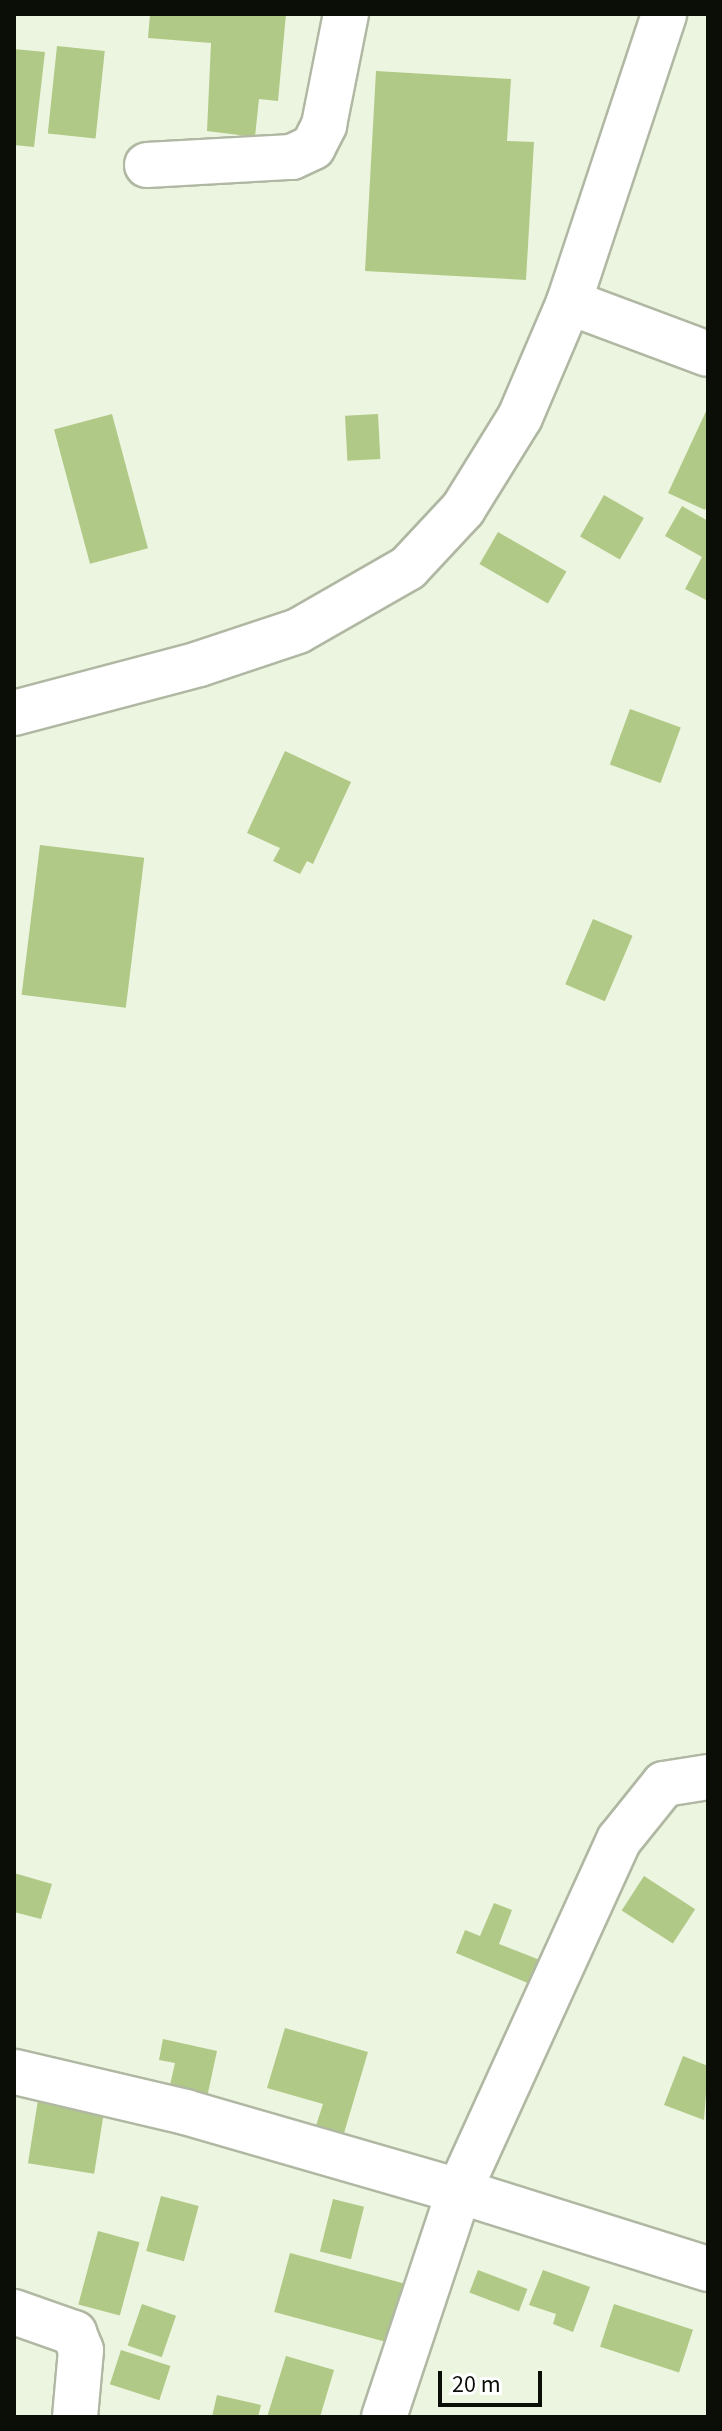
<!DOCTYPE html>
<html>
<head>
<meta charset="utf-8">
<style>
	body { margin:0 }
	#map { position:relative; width:722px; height:2431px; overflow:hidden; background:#ecf5df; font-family:"Source Sans 3",sans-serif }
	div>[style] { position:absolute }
	.building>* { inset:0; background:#b1c986; transform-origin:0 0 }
	.roads { filter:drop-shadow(2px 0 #b0b8a3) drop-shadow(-2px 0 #b0b8a3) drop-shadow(0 2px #b0b8a3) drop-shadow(0 -2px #b0b8a3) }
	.minor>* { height:44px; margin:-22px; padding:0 22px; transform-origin:22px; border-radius:22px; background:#fff }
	span { translate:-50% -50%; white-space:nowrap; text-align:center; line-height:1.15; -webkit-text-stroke:8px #fff; paint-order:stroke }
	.frame { position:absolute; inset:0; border:16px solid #0b0e07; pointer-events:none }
	.scale { position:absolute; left:438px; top:2371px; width:104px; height:36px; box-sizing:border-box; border:4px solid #0b0e07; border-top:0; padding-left:10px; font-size:24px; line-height:28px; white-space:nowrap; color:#0b0e07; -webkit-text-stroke:6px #fff; paint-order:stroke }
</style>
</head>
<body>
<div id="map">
	<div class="building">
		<i style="clip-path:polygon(150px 14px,286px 14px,278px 101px,259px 99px,255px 137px,207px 131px,211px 43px,148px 38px)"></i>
		<i style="left:57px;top:46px;width:48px;height:88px;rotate:6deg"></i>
		<i style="clip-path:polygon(14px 49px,45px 52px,34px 147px,14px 145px)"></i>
		<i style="clip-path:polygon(376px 71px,511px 79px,507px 141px,534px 142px,526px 280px,365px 271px)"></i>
		<i style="clip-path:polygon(708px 407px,708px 503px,705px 510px,668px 493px)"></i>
		<i style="left:112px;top:414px;width:139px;height:60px;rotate:75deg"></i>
		<i style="left:378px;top:414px;width:45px;height:33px;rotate:87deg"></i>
		<i style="left:604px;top:495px;width:46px;height:48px;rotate:30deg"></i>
		<i style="clip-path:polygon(682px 506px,708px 521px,708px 601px,685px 589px,702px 557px,665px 536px)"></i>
		<i style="left:498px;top:532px;width:79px;height:37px;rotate:30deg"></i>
		<i style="left:630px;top:709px;width:54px;height:59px;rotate:20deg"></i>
		<i style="clip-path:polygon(285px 751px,351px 782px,313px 864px,307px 861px,300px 874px,273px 861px,280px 848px,247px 833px)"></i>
		<i style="left:40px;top:845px;width:105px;height:151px;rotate:7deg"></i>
		<i style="left:593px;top:919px;width:43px;height:71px;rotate:23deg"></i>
		<i style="clip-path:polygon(14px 1873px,52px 1884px,41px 1919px,14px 1912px)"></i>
		<i style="left:644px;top:1876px;width:61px;height:41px;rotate:33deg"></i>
		<i style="clip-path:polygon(494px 1903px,512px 1910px,499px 1944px,540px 1960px,530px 1984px,456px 1953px,465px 1930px,480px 1936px)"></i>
		<i style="clip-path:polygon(285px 2028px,368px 2052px,342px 2140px,314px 2132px,323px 2104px,267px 2088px)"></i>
		<i style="clip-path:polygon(163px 2039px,217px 2051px,206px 2102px,168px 2094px,175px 2063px,159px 2060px)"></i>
		<i style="clip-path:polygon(683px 2056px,708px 2066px,704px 2120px,664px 2105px)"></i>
		<i style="left:38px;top:2100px;width:67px;height:64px;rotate:9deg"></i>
		<i style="left:161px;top:2196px;width:39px;height:57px;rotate:15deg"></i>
		<i style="left:333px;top:2199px;width:32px;height:54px;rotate:14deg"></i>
		<i style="left:98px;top:2231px;width:43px;height:76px;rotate:15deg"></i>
		<i style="left:290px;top:2253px;width:121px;height:61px;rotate:15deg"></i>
		<i style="left:478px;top:2270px;width:53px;height:24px;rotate:21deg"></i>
		<i style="clip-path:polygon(543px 2270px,590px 2287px,573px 2332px,553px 2324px,556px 2314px,529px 2305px)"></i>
		<i style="left:142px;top:2304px;width:36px;height:44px;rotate:19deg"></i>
		<i style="left:614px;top:2304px;width:83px;height:45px;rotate:18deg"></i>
		<i style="left:121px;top:2350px;width:52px;height:36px;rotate:18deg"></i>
		<i style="clip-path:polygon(286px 2356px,334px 2370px,320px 2417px,267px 2417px)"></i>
		<i style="clip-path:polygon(217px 2395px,261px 2405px,258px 2417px,212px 2417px)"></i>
	</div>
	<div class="roads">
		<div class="minor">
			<i style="left:147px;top:165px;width:145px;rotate:-3.2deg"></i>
			<i style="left:292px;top:157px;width:23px;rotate:-25deg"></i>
			<i style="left:313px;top:147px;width:25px;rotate:-63deg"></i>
			<i style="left:324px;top:125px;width:113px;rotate:-78.8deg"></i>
			<i style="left:569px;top:302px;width:148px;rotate:20.5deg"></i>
			<i style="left:14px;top:713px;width:191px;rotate:-14.8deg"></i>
			<i style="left:199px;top:664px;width:104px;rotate:-18.4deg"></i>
			<i style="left:298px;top:631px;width:127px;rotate:-29.8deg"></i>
			<i style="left:408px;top:568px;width:81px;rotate:-47deg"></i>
			<i style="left:463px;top:509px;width:108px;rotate:-58.2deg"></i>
			<i style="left:520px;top:417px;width:125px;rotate:-66.9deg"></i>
			<i style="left:569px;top:302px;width:303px;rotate:-71.7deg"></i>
			<i style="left:15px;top:2072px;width:175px;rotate:13.2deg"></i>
			<i style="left:185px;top:2112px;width:285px;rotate:16.1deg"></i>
			<i style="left:459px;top:2191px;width:386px;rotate:-65.5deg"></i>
			<i style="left:619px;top:1840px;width:72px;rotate:-51.2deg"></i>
			<i style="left:664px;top:1784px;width:45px;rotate:-9deg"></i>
			<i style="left:14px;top:2312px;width:64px;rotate:19.3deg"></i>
			<i style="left:74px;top:2333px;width:18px;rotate:68deg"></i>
			<i style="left:81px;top:2350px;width:67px;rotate:95.1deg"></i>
			<i style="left:384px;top:2417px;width:238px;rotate:-71.6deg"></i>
			<i style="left:459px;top:2191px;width:261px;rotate:17.4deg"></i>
		</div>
	</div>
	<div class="frame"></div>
	<div class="scale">20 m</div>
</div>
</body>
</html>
